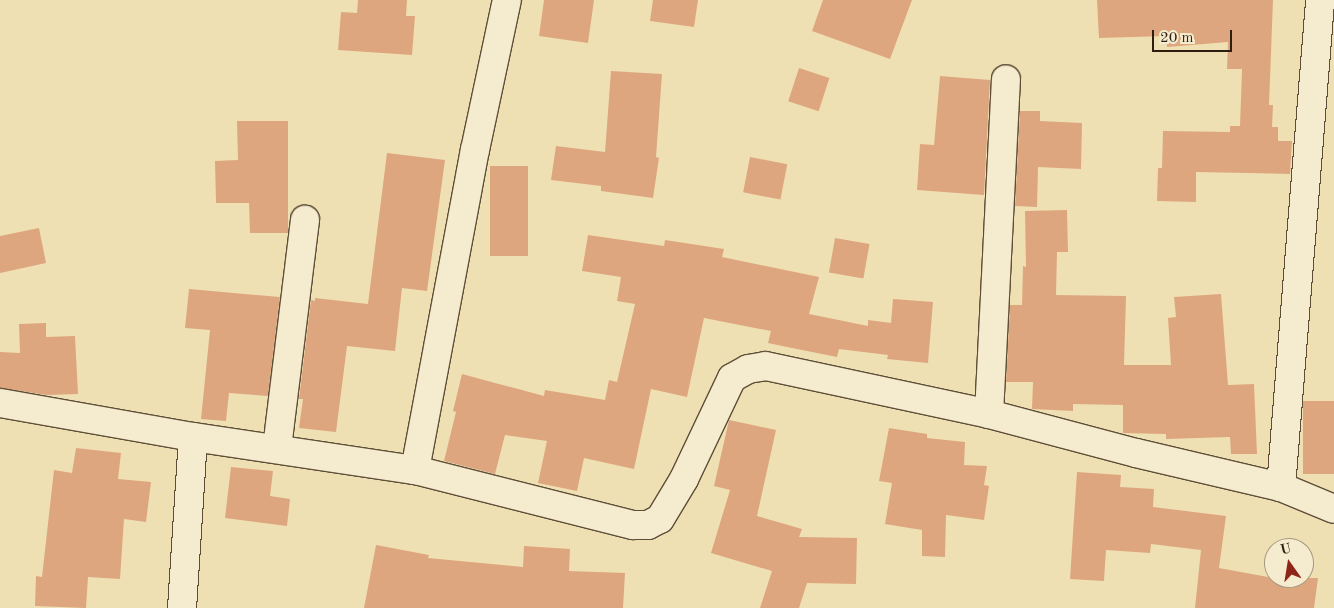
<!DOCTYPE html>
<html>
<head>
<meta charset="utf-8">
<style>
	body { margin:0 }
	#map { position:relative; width:1334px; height:608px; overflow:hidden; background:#efe0b3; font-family:"Old Standard TT",serif }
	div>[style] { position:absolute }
	.building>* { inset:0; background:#dea67f; transform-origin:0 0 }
	.roads { filter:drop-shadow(1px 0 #5e4e38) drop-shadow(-1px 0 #5e4e38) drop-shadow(0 1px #5e4e38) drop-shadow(0 -1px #5e4e38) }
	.minor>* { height:28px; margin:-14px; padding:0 14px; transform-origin:14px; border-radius:14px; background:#f5ebce }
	span { translate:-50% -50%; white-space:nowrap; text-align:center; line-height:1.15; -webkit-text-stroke:4.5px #f5ebce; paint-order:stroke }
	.north { position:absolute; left:1264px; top:538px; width:50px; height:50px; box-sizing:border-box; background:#f5ebce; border:1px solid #a59982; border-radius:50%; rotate:347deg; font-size:14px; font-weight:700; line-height:20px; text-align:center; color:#2d1e0f }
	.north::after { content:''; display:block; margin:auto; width:18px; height:22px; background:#8f2418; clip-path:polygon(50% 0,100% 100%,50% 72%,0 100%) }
	.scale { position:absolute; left:1152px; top:30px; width:80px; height:22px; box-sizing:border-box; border:2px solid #2d1e0f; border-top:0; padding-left:6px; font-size:15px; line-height:18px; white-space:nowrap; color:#2d1e0f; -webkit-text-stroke:4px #f5ebce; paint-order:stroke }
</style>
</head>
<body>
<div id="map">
	<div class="building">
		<i style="clip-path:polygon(358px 0,407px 0,406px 16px,415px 16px,412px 55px,338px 50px,341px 12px,357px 13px)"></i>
		<i style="clip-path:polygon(544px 0,594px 0,588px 43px,539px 36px)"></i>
		<i style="clip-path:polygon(653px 0,698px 0,694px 27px,650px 21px)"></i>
		<i style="clip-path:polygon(823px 0,912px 0,890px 59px,812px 31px)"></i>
		<i style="clip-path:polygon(1097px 0,1273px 0,1269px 105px,1273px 105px,1272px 127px,1278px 127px,1278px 141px,1292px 141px,1290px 174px,1196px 172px,1196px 202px,1157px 201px,1158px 168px,1162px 168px,1163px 131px,1230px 132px,1230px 126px,1240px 126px,1242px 69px,1227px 69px,1228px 42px,1167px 47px,1166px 36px,1099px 38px)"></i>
		<i style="left:799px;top:68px;width:32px;height:35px;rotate:18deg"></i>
		<i style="clip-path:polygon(611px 71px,662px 74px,656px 157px,659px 158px,653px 198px,601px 191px,601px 186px,551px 180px,556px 146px,605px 152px)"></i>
		<i style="clip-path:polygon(940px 76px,990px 80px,984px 195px,917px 190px,920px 144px,934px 145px)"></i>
		<i style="clip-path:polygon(1020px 111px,1040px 111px,1040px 121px,1082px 123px,1081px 169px,1038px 167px,1037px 207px,1015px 206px)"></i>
		<i style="clip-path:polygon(237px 121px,288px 121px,288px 233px,250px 233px,249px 203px,216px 203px,215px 161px,238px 160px)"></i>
		<i style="clip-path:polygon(387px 153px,445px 160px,427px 291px,402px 288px,395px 351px,347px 346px,336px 432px,299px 428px,303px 399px,299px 399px,311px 300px,315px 301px,315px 298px,368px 304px)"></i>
		<i style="left:750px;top:157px;width:38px;height:36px;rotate:11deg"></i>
		<i style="left:490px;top:166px;width:38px;height:90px"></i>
		<i style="clip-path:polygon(1067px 210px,1068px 252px,1057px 252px,1056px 295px,1126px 296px,1124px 365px,1171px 365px,1168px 318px,1176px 317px,1174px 297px,1221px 294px,1228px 385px,1254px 384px,1257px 454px,1231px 454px,1230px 437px,1166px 439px,1166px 434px,1123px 433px,1123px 405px,1073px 404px,1073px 411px,1032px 409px,1033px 382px,1006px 382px,1010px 305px,1022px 305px,1023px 266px,1026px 267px,1025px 211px)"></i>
		<i style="clip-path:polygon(39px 228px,46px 263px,0 273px,0 236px)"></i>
		<i style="clip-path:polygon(588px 235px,664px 246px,665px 240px,724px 249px,722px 257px,819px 277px,809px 314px,868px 326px,868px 320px,891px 323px,893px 299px,933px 302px,928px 363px,887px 359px,888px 355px,839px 349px,837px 357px,792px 348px,768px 343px,771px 331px,704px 318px,687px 397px,651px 389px,634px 469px,584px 458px,577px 491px,538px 483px,547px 441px,505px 435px,495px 474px,444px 461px,456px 412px,453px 411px,462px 374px,544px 396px,545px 390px,605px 400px,609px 380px,617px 382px,635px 304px,617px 301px,621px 277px,582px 271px)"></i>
		<i style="left:835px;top:238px;width:35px;height:35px;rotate:10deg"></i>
		<i style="clip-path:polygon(189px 289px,280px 297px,268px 396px,229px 393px,226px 421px,201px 419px,210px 330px,185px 328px)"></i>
		<i style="clip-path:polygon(46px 323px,46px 337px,75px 336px,78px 394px,47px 395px,0 388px,0 352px,20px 353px,19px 324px)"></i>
		<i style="left:1334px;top:401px;width:73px;height:31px;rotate:90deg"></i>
		<i style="clip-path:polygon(729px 420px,776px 430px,757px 516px,802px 529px,799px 537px,857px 538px,856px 584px,807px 583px,799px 608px,760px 608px,772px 571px,711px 553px,730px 490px,714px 486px)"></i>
		<i style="clip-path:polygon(889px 428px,927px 434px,927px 438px,965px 442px,964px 465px,987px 466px,984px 485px,989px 486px,984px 520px,946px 515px,945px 557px,922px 556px,922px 530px,885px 524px,892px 483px,879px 481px)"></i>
		<i style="clip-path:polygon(76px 448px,121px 453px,118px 479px,151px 482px,146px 522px,124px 519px,120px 579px,88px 577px,86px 608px,35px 606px,36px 576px,42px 577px,54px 470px,72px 473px)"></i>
		<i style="clip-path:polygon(231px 467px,273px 471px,270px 496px,290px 499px,287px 526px,225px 518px)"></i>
		<i style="clip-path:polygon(1077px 472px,1121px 475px,1120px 487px,1154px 489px,1153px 507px,1226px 516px,1219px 568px,1274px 578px,1318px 578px,1314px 608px,1195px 608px,1201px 550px,1151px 544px,1150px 553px,1106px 550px,1104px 581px,1070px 579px)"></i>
		<i style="clip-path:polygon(376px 545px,429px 555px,428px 558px,523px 567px,524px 546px,570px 549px,569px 571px,625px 573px,623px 608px,364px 608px)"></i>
	</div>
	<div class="roads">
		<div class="minor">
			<i style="left:0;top:403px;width:196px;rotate:10deg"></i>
			<i style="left:989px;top:414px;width:335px;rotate:-87.1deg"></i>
			<i style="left:277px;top:448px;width:230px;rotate:-83deg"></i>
			<i style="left:415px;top:470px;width:326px;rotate:-79.4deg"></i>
			<i style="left:475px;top:150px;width:153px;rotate:-78deg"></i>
			<i style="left:1281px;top:487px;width:489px;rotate:-85.4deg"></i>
			<i style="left:182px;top:608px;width:171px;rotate:-86.3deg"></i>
			<i style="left:193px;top:437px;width:224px;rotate:8.5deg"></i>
			<i style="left:415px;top:470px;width:225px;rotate:14.2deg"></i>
			<i style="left:633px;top:525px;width:15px"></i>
			<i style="left:648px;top:525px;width:13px;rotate:-27deg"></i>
			<i style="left:660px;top:519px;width:47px;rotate:-59deg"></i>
			<i style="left:684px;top:479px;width:112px;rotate:-64.6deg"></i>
			<i style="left:732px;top:378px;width:18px;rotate:-29deg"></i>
			<i style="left:748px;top:369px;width:18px;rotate:-9deg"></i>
			<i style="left:766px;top:366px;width:228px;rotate:12.1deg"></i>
			<i style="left:989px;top:414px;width:152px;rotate:14.9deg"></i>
			<i style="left:1136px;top:453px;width:149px;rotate:13.2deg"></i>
			<i style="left:1281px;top:487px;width:57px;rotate:22.5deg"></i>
		</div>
	</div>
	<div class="north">U</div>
	<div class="scale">20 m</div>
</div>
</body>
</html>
